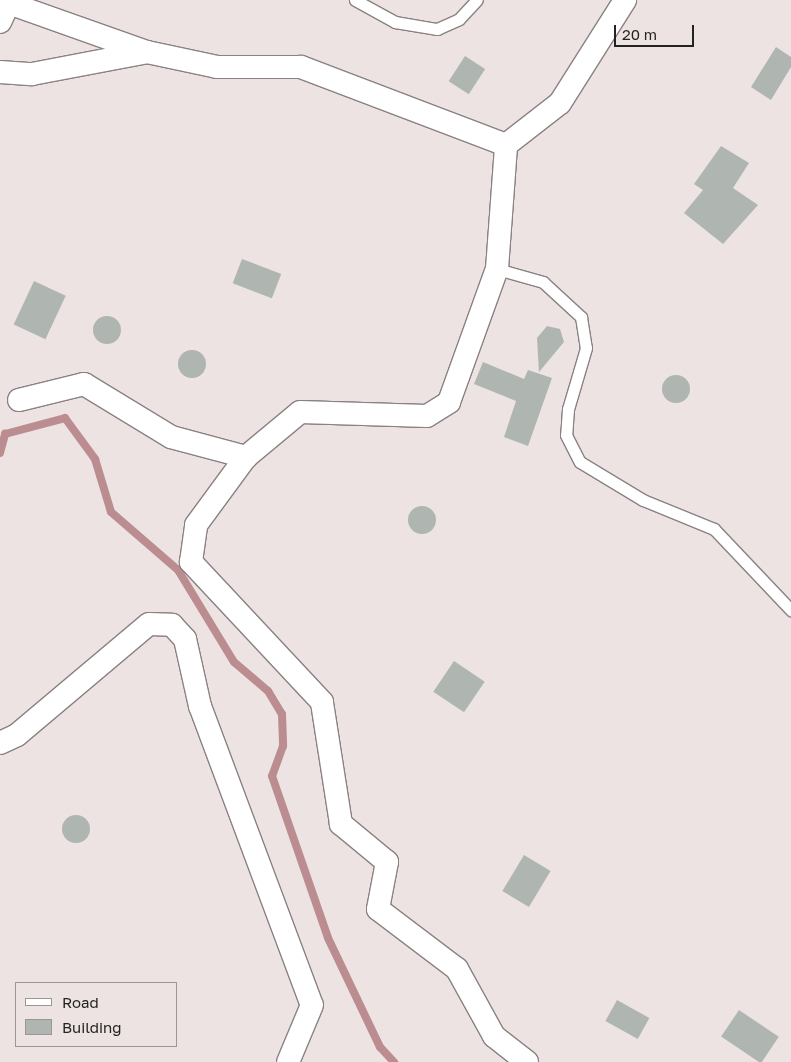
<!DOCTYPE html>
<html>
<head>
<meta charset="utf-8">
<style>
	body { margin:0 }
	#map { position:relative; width:791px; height:1062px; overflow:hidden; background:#ede3e3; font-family:"Golos Text",sans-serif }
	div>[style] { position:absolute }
	.stream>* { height:8px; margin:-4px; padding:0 4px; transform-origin:4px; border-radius:4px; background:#bb8d90 }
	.building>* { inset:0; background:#afb6b1; transform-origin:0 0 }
	.round { border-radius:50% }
	.roads { filter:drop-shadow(1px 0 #8a8182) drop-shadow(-1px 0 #8a8182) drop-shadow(0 1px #8a8182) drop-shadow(0 -1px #8a8182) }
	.service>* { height:11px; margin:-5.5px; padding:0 5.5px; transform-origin:5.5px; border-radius:5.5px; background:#fff }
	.minor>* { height:22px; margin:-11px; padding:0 11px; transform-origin:11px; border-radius:11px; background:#fff }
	span { translate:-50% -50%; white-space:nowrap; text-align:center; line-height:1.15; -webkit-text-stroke:4px #ede3e3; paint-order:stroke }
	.legend { position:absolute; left:15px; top:982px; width:162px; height:65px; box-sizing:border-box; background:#ede3e3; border:1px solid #9d9696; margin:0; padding:6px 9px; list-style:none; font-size:15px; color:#252222 }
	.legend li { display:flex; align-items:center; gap:10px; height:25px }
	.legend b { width:25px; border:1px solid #9d9696 }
	.scale { position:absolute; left:614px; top:25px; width:80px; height:22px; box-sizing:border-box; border:2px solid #252222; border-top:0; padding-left:6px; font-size:15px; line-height:18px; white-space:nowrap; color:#252222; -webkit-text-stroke:4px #ede3e3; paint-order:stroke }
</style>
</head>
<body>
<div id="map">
	<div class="stream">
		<i style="left:0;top:453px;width:20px;rotate:-75deg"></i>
		<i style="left:5px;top:434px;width:62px;rotate:-14.9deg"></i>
		<i style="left:65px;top:418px;width:51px;rotate:53.8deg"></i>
		<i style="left:95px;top:459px;width:55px;rotate:73.2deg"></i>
		<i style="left:111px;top:512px;width:89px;rotate:40.9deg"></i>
		<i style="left:178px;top:570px;width:108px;rotate:58.7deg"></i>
		<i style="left:234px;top:662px;width:45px;rotate:40.5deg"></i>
		<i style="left:268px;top:691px;width:27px;rotate:59deg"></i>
		<i style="left:282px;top:714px;width:32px;rotate:88deg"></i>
		<i style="left:283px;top:746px;width:32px;rotate:110deg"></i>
		<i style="left:272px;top:776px;width:171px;rotate:70.9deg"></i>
		<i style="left:328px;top:938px;width:121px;rotate:64.5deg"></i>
		<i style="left:380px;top:1047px;width:21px;rotate:47deg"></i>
	</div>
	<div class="building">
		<i style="clip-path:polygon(776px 47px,791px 57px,791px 67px,771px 100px,751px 87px)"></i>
		<i style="left:465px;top:56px;width:24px;height:30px;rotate:33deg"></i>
		<i style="clip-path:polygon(721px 146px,749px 163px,733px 188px,758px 205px,723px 244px,684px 213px,703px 190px,694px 184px)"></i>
		<i style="left:242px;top:259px;width:42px;height:26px;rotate:21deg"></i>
		<i style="left:34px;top:281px;width:35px;height:48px;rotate:25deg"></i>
		<i class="round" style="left:93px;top:316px;width:28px;height:28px"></i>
		<i style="clip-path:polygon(547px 326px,560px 329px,564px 342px,539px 372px,537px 338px)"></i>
		<i class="round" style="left:178px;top:350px;width:28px;height:28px"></i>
		<i style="clip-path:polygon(483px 362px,524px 379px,528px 370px,552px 378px,528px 446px,504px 437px,516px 401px,474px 384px)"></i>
		<i class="round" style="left:662px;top:375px;width:28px;height:28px"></i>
		<i class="round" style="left:408px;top:506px;width:28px;height:28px"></i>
		<i style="left:454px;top:661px;width:37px;height:37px;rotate:34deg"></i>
		<i class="round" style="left:62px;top:815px;width:28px;height:28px"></i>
		<i style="left:524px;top:855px;width:31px;height:42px;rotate:31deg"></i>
		<i style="left:617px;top:1000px;width:37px;height:24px;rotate:29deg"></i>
		<i style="left:739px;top:1010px;width:48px;height:32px;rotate:34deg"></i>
	</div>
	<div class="roads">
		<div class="service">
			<i style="left:355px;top:0;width:46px;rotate:28.8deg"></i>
			<i style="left:395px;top:22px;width:43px;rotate:9.5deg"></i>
			<i style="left:437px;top:29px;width:24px;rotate:-24deg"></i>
			<i style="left:459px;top:19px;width:26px;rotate:-47deg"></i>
			<i style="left:497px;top:269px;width:48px;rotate:15.8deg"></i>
			<i style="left:543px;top:282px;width:52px;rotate:42.6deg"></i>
			<i style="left:581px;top:317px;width:31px;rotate:81deg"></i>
			<i style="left:586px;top:348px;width:64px;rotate:106.4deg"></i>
			<i style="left:568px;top:409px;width:26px;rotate:94deg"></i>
			<i style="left:566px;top:435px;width:30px;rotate:63deg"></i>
			<i style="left:580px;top:462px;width:74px;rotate:31.1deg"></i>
			<i style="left:643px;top:500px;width:77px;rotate:22.2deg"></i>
			<i style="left:714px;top:529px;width:112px;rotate:46.5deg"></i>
		</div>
		<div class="minor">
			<i style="left:0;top:0;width:156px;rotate:19.5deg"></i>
			<i style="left:147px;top:52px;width:72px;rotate:12.1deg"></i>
			<i style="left:217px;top:67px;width:84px"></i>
			<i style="left:301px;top:67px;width:219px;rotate:20.8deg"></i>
			<i style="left:0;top:22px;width:21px;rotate:-65deg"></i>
			<i style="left:0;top:72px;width:32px;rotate:4deg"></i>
			<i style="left:32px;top:74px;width:117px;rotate:-10.8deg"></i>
			<i style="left:19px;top:400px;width:67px;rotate:-13.8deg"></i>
			<i style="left:84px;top:384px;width:102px;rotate:31.3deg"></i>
			<i style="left:171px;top:437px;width:78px;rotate:14.9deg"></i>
			<i style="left:0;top:743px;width:19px;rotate:-25deg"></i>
			<i style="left:17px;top:735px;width:172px;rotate:-40.1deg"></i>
			<i style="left:149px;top:624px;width:23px;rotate:2deg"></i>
			<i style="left:172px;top:625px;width:19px;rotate:47deg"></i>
			<i style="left:185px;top:639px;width:69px;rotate:77.4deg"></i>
			<i style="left:200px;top:706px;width:319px;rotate:69.5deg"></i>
			<i style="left:312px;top:1005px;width:62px;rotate:112.8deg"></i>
			<i style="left:527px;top:1062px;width:42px;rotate:-141.8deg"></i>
			<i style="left:494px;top:1036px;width:77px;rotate:-118.9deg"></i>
			<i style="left:457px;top:969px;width:99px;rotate:-142.8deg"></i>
			<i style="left:378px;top:909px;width:48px;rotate:-79.2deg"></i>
			<i style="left:387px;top:862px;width:60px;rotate:-140.4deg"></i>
			<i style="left:341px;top:824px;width:123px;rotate:-98.9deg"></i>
			<i style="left:322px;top:702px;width:192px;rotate:-133.1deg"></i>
			<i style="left:191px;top:562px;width:37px;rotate:-82deg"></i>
			<i style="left:196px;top:525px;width:84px;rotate:-53.7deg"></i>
			<i style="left:246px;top:457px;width:70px;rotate:-39.8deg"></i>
			<i style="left:300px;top:412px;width:127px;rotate:1.8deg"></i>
			<i style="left:427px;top:416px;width:26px;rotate:-32deg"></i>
			<i style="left:449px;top:402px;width:141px;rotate:-70.2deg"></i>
			<i style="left:497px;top:269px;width:124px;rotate:-85.8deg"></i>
			<i style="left:506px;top:145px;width:68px;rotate:-37.9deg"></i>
			<i style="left:560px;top:103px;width:122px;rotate:-57.7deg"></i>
		</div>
	</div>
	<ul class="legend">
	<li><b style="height:6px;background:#fff"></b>Road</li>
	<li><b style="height:14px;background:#afb6b1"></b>Building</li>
	</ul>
	<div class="scale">20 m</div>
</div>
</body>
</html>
